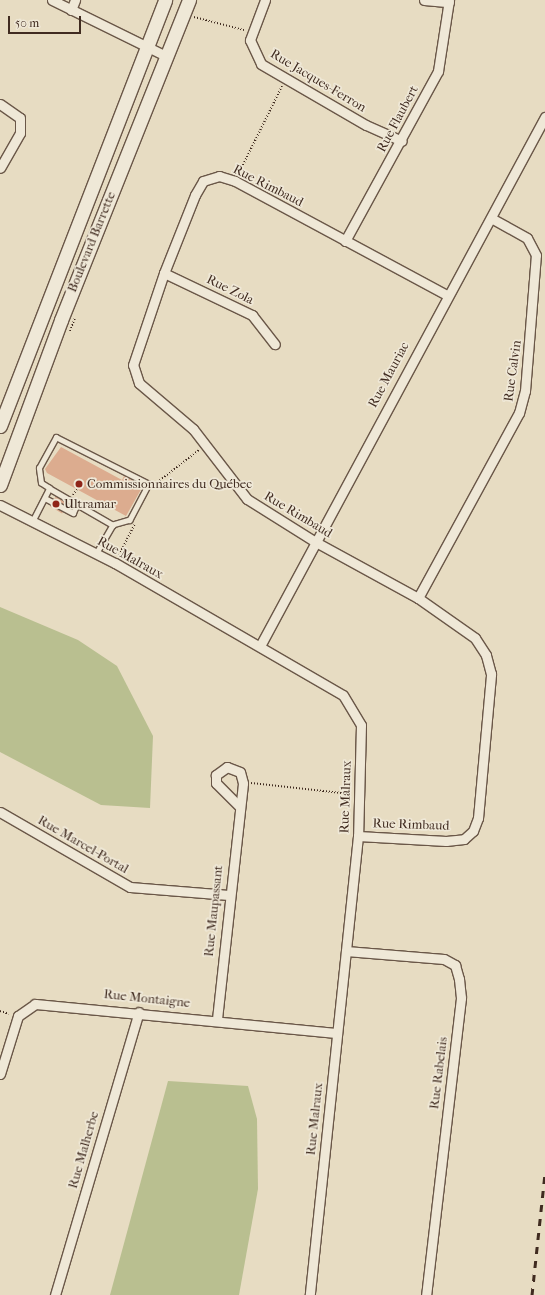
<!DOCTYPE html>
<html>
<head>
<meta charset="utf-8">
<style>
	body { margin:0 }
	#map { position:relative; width:545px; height:1295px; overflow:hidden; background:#e7dcc2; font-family:"IM FELL French Canon",serif }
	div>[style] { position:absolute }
	.green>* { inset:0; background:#b9bf90 }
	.building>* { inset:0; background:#dcac8f; transform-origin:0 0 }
	.path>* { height:2px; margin-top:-1px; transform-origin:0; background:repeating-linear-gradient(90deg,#402b20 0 1px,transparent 0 3px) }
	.roads { filter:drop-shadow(1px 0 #6a5748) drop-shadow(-1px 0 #6a5748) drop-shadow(0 1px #6a5748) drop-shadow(0 -1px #6a5748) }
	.lane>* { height:4.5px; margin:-2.25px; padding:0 2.25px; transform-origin:2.25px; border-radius:2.25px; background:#efe8d7 }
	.street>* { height:9px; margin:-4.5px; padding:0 4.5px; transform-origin:4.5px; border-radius:4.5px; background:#efe8d7 }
	.secondary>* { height:13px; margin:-6.5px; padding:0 6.5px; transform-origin:6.5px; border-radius:6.5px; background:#efe8d7 }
	.rail>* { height:3px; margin-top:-1.5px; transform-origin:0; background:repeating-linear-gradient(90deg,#402b20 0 7px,transparent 0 14px) }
	.dots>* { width:11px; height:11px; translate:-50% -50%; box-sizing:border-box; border:2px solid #efe8d7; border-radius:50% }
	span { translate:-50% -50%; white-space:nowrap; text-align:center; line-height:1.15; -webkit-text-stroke:3.5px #efe8d7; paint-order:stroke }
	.street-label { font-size:13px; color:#402b20 }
	.poi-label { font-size:13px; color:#402b20 }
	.left { translate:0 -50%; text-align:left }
	.scale { position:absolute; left:8px; top:16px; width:73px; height:18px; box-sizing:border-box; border:2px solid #402b20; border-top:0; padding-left:5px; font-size:12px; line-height:14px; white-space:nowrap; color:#402b20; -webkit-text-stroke:3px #efe8d7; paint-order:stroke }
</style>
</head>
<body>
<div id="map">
	<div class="green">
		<i style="clip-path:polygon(0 607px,78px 640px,117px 666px,153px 736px,150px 808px,101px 805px,0 752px)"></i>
		<i style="clip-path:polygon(168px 1081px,248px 1086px,257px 1119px,258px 1189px,239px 1295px,110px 1295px)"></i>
	</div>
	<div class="building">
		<i style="clip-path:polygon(61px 447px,122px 480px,124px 476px,143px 486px,126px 516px,47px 473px,45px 469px)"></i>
		<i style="left:56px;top:496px;width:14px;height:12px;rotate:30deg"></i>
	</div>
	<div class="path">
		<i style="left:194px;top:17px;width:52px;rotate:14.6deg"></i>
		<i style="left:239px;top:173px;width:97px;rotate:-63.7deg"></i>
		<i style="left:70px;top:331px;width:14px;rotate:-69deg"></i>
		<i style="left:155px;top:484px;width:56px;rotate:-37.7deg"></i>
		<i style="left:73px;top:495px;width:7px;rotate:-56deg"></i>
		<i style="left:119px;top:555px;width:34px;rotate:-63deg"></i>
		<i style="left:251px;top:783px;width:100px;rotate:6.3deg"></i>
		<i style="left:0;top:1011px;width:9px;rotate:18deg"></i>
	</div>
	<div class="roads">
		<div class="lane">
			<i style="left:49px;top:488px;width:9px;rotate:-148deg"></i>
			<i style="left:41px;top:483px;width:15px;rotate:-98deg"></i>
			<i style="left:39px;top:468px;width:35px;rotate:-61deg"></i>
			<i style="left:56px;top:437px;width:104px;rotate:26.8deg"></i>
			<i style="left:149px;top:484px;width:41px;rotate:117.8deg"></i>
			<i style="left:130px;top:520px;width:18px;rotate:164deg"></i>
			<i style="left:45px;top:498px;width:32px;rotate:28deg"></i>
			<i style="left:73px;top:513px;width:10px;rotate:-66deg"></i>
			<i style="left:32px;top:522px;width:38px;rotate:-63deg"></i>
			<i style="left:49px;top:488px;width:74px;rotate:30deg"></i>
			<i style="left:113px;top:525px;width:34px;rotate:120deg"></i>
		</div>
		<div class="street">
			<i style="left:52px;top:0;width:127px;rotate:26.2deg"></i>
			<i style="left:265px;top:0;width:43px;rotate:110.6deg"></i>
			<i style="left:250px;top:40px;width:26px;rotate:65deg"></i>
			<i style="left:261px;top:64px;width:121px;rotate:30.2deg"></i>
			<i style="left:366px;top:125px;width:39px;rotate:24deg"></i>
			<i style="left:424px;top:0;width:25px;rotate:5deg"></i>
			<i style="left:71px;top:10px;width:11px;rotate:-68deg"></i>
			<i style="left:0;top:104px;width:24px;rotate:35deg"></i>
			<i style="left:20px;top:118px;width:15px;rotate:90deg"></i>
			<i style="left:20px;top:133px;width:40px;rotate:119.7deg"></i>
			<i style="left:345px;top:241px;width:194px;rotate:-61.3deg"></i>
			<i style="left:438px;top:71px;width:72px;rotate:-81.2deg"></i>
			<i style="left:164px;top:273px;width:98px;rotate:25.5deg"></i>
			<i style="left:252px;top:315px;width:37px;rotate:52deg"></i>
			<i style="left:0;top:505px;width:129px;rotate:26.8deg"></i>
			<i style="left:115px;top:563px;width:263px;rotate:30.1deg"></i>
			<i style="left:343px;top:695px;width:35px;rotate:59deg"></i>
			<i style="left:361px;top:725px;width:111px;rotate:91.5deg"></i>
			<i style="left:358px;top:836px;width:462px;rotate:96deg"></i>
			<i style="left:418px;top:598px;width:211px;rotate:-61.4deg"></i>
			<i style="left:519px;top:413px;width:23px;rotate:-75deg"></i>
			<i style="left:525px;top:391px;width:136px;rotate:-85.4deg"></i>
			<i style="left:536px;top:255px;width:19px;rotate:-118deg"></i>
			<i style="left:527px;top:238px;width:41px;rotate:-150.9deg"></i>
			<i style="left:260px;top:646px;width:601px;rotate:-61.69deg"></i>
			<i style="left:0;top:812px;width:150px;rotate:30deg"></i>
			<i style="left:130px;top:887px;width:99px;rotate:4.6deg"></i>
			<i style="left:358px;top:836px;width:88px;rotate:3.3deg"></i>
			<i style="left:446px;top:841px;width:18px;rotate:-6deg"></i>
			<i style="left:464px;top:839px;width:12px;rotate:-42deg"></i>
			<i style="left:473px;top:831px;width:14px;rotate:-69deg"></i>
			<i style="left:478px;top:818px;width:145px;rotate:-84.8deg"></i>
			<i style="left:491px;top:674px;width:20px;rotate:-105deg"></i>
			<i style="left:486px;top:655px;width:20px;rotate:-123deg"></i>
			<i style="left:475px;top:638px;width:70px;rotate:-144.9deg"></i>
			<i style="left:418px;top:598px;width:119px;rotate:-151.3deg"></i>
			<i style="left:314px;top:541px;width:79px;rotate:-147.9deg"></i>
			<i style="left:247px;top:499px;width:88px;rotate:-127.6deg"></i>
			<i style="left:193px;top:429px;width:71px;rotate:-139.6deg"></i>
			<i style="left:139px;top:383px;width:19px;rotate:-108deg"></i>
			<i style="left:133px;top:365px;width:97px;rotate:-71.4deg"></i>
			<i style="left:164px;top:273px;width:84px;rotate:-68.3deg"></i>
			<i style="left:195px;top:195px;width:16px;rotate:-60deg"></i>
			<i style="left:203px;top:181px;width:17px;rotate:-17deg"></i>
			<i style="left:219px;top:176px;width:17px;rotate:17deg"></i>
			<i style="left:235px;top:181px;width:241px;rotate:28.3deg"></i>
			<i style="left:346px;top:951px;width:98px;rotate:4.7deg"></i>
			<i style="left:444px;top:959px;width:13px;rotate:29deg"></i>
			<i style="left:455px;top:965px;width:15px;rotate:74deg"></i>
			<i style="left:459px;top:979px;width:19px;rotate:84deg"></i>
			<i style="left:461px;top:998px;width:299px;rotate:96.7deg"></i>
			<i style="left:217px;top:1019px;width:237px;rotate:-83.7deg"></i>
			<i style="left:243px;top:783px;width:11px;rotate:-105deg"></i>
			<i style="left:240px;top:772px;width:14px;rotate:-159deg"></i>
			<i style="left:227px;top:767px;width:14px;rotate:144deg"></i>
			<i style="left:216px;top:775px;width:8px;rotate:90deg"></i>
			<i style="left:216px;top:783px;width:33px;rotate:45deg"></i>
			<i style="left:0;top:1074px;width:61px;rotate:-72.8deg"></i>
			<i style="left:18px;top:1016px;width:21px;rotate:-35deg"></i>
			<i style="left:35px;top:1004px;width:303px;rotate:5.5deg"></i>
			<i style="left:55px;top:1295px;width:295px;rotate:-73.5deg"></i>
		</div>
		<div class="secondary">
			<i style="left:0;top:426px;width:457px;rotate:-68.8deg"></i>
			<i style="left:0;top:485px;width:176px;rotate:-69.7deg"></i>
			<i style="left:61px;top:320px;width:345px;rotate:-68.2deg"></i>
		</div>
	</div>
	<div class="rail">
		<i style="left:532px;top:1295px;width:122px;rotate:-83.9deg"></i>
	</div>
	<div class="dots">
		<i style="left:79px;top:484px;background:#8f2418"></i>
		<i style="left:56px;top:504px;background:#8f2418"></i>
	</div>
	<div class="street-label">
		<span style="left:318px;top:81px;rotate:31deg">Rue Jacques-Ferron</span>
		<span style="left:398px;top:119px;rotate:-62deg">Rue Flaubert</span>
		<span style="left:268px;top:186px;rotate:27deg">Rue Rimbaud</span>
		<span style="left:92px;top:242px;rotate:-68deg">Boulevard Barrette</span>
		<span style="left:230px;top:290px;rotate:26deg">Rue Zola</span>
		<span style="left:513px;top:371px;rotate:-82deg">Rue Calvin</span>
		<span style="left:389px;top:375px;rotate:-62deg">Rue Mauriac</span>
		<span style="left:298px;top:515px;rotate:31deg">Rue Rimbaud</span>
		<span style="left:130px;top:558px;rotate:29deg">Rue Malraux</span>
		<span style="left:346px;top:797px;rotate:-88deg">Rue Malraux</span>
		<span style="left:411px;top:825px;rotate:2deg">Rue Rimbaud</span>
		<span style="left:83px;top:845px;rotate:30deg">Rue Marcel-Portal</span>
		<span style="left:214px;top:911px;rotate:-84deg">Rue Maupassant</span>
		<span style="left:147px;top:999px;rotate:6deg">Rue Montaigne</span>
		<span style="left:439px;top:1073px;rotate:-83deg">Rue Rabelais</span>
		<span style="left:315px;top:1119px;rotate:-84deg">Rue Malraux</span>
		<span style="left:84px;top:1150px;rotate:-74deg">Rue Malherbe</span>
	</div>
	<div class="poi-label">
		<span class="left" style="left:87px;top:484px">Commissionnaires du Québec</span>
		<span class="left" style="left:64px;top:504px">Ultramar</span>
	</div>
	<div class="scale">50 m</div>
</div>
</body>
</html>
